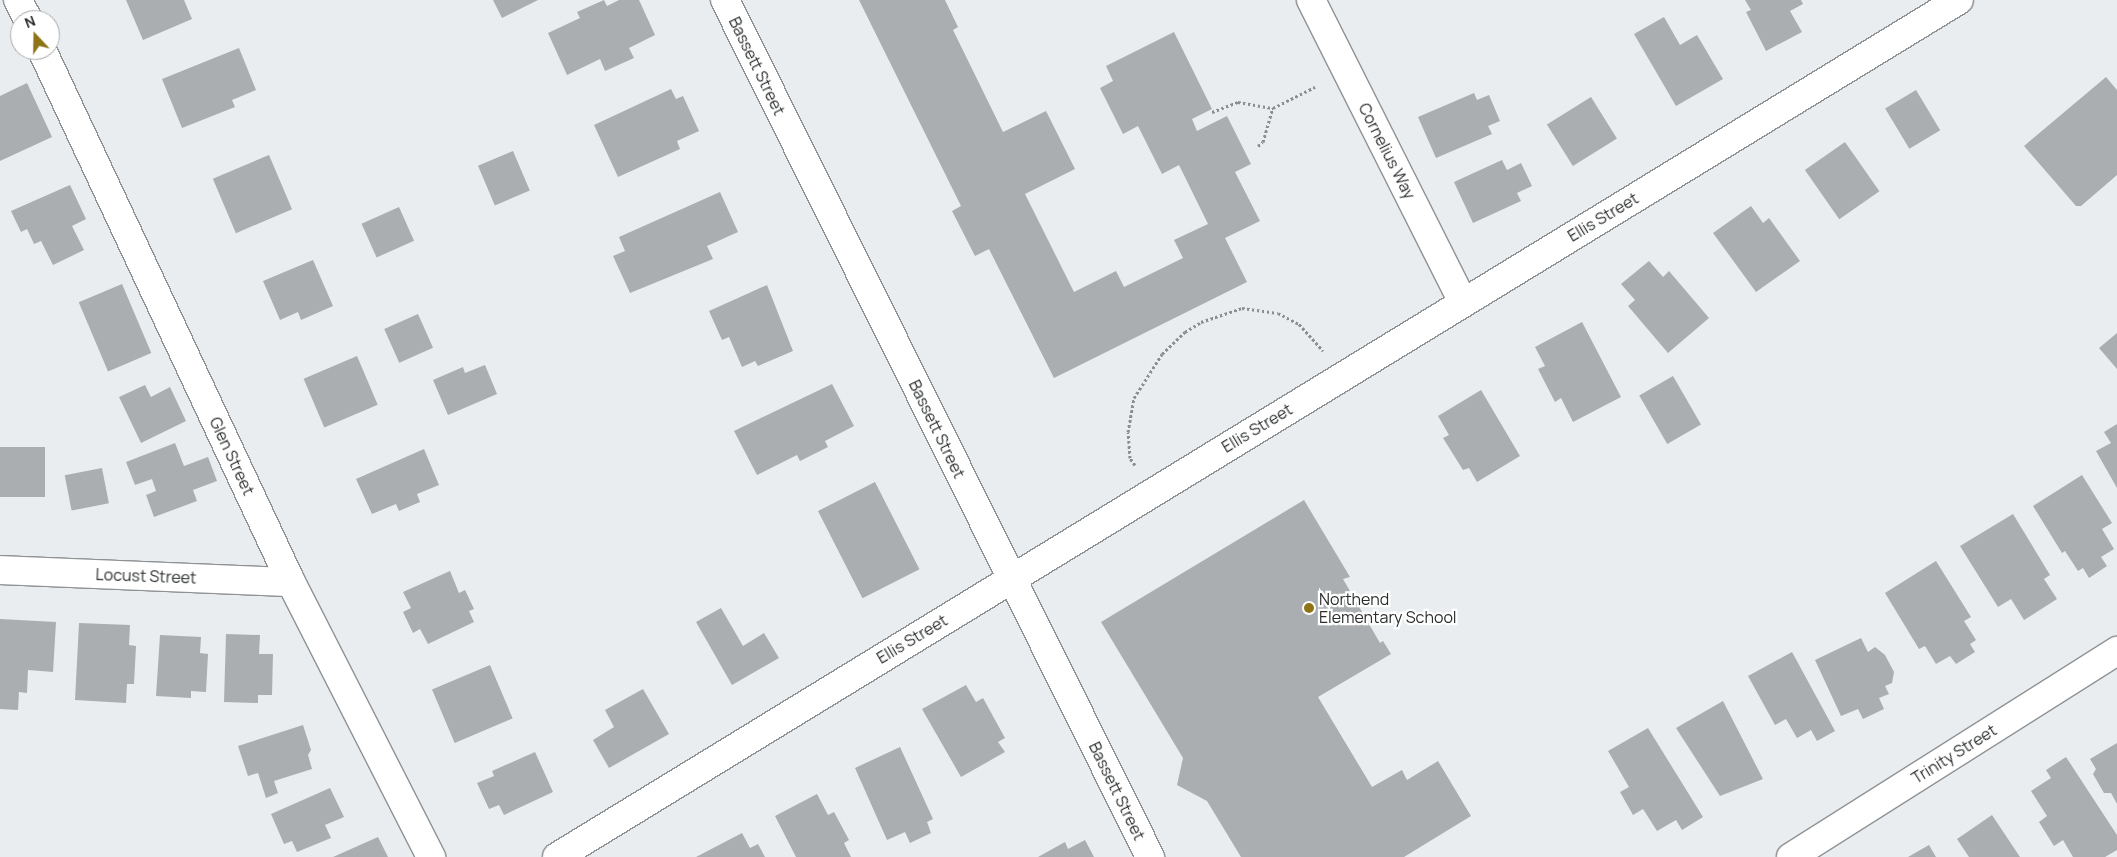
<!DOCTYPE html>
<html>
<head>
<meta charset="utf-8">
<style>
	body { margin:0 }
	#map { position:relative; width:2117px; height:857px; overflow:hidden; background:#e9edef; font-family:Manrope,sans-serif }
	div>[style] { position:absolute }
	.building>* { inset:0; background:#abaeb0; transform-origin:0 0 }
	.path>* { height:3px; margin-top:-1.5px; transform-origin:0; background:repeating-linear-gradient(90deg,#8b8e8f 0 2.5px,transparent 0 5px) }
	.roads { filter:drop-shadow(1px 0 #8f9294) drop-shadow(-1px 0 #8f9294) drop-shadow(0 1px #8f9294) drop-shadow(0 -1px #8f9294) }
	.minor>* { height:28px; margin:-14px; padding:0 14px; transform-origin:14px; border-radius:14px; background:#fff }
	.tertiary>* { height:28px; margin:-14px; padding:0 14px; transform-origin:14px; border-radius:14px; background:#fff }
	.dots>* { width:14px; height:14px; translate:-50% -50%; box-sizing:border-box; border:2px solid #fff; border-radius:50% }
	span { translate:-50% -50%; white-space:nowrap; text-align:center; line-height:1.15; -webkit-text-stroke:4.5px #fff; paint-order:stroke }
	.street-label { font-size:16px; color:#2c2e2e }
	.poi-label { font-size:16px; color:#2c2e2e }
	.left { translate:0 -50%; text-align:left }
	.north { position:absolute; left:10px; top:10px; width:50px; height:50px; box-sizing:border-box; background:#fff; border:1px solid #ababab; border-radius:50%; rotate:339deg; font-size:14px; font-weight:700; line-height:20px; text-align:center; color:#2c2e2e }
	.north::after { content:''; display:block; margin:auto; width:18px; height:22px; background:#8f7317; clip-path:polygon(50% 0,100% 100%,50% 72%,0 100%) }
</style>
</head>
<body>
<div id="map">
	<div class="building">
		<i style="clip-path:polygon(126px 0,184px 0,192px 19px,143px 40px)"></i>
		<i style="clip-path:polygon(493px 0,538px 0,502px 18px)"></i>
		<i style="clip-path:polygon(604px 0,607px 6px,619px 0,639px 0,655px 35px,629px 48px,634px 58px,605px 71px,600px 59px,567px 75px,548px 33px,580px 18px,577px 12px)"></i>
		<i style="clip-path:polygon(859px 0,945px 0,958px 27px,953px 30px,1003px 132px,1046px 111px,1075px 169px,1025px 194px,1074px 292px,1116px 271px,1124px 287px,1183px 258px,1174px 240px,1208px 224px,1179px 165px,1162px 174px,1138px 126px,1123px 134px,1100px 88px,1113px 81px,1106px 66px,1174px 32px,1212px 109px,1192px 119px,1197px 131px,1227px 116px,1251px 164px,1235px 172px,1260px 221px,1225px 238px,1247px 282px,1054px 378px,989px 249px,975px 256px,952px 211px,961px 206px)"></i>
		<i style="clip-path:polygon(1745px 0,1801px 0,1803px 4px,1790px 11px,1802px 32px,1766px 51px,1746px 12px,1751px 10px)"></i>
		<i style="clip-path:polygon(1664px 17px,1680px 45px,1697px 35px,1723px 79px,1676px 106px,1634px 34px)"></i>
		<i style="clip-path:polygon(239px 48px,256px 90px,232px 100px,235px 107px,182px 128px,162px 79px)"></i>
		<i style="clip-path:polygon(2106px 77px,2117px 90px,2117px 175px,2081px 206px,2076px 206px,2024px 146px)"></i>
		<i style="clip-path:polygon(27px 83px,52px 137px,0 161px,0 96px)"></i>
		<i style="clip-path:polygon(671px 89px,676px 99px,683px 96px,699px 131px,677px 141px,680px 149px,618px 177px,594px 125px)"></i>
		<i style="left:1916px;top:90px;width:47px;height:36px;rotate:59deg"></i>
		<i style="clip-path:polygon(1474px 93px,1477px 100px,1489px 95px,1500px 121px,1488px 126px,1492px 134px,1436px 158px,1418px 117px)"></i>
		<i style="left:1591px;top:97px;width:49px;height:52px;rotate:58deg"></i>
		<i style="left:1845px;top:142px;width:60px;height:49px;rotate:55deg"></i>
		<i style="left:513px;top:151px;width:43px;height:38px;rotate:67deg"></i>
		<i style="left:269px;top:155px;width:59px;height:61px;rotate:67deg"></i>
		<i style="clip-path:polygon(1502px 160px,1507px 170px,1521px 163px,1532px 186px,1517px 193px,1521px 201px,1473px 223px,1454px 182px)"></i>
		<i style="clip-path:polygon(70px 185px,86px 219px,72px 226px,84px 250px,53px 265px,41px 241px,34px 244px,27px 229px,21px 232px,11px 211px)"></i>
		<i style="clip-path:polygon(720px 192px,738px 232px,707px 246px,713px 259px,630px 293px,613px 256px,625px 251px,619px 237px)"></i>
		<i style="clip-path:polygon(1751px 206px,1763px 223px,1769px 218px,1800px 261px,1756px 292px,1713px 233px)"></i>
		<i style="left:399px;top:207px;width:37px;height:41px;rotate:66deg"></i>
		<i style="clip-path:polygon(313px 260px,333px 306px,301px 320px,298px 312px,280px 320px,263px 281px)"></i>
		<i style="clip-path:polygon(1649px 261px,1663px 277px,1669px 271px,1709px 318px,1668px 353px,1628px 306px,1635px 300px,1621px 284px)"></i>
		<i style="left:122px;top:284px;width:75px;height:47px;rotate:67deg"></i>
		<i style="clip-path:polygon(767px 285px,793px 351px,758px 366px,755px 361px,742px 367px,729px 337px,722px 340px,709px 311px)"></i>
		<i style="left:418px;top:314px;width:37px;height:37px;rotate:66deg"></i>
		<i style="clip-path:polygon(1582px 322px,1621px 397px,1573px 422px,1561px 398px,1555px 402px,1538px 369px,1545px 366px,1535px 347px)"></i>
		<i style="clip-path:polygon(2117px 333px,2117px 369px,2099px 348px)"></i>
		<i style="left:357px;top:356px;width:53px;height:58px;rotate:67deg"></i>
		<i style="clip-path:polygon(485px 365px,497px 394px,448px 415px,433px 380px,463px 367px,465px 373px)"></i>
		<i style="left:1673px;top:376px;width:56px;height:39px;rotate:60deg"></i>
		<i style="clip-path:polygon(832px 384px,854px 426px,825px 441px,828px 447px,800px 461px,797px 455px,757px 475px,734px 431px)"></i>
		<i style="clip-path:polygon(145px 385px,151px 397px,170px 387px,186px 421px,141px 443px,119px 397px)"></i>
		<i style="clip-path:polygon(1481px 390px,1520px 456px,1477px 482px,1469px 468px,1463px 470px,1443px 438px,1449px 435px,1438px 416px)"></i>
		<i style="clip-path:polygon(2117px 424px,2117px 488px,2096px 451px,2111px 443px,2104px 432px)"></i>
		<i style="clip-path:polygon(175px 443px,184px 466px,208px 457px,217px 481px,193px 490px,197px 501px,154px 517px,146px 495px,156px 491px,152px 479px,135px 485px,126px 462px)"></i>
		<i style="left:45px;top:447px;width:50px;height:45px;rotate:90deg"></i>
		<i style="clip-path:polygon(424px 449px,439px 485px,417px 494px,420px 502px,399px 511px,396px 504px,372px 514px,356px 479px)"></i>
		<i style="left:102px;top:468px;width:36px;height:38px;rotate:79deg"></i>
		<i style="clip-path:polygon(2082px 475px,2112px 523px,2102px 529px,2114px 549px,2101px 557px,2107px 566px,2089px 578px,2083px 568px,2078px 571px,2065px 551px,2062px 553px,2033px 506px)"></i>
		<i style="left:875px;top:482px;width:98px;height:64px;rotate:63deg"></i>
		<i style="clip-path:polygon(1304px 500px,1350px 577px,1343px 579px,1380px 643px,1383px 641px,1391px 654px,1318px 697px,1372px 787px,1402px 770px,1407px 780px,1438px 761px,1471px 816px,1404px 857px,1241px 857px,1207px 801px,1177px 785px,1183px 758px,1101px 622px)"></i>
		<i style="clip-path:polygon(2013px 514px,2050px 575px,2044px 579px,2057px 599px,2024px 620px,2011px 599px,1998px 607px,1960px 546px)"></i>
		<i style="clip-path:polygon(1936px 561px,1971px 617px,1964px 621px,1976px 640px,1970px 644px,1975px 652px,1956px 664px,1950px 656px,1936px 664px,1925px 646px,1919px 649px,1885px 593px)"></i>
		<i style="clip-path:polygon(450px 571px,459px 593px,465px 590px,474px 609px,469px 611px,474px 622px,428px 644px,420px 629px,413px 633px,403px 612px,411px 608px,403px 592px)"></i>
		<i style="clip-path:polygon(721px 608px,743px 646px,764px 633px,779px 658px,732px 685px,696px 622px)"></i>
		<i style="clip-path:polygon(0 619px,56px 622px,53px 672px,28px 670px,27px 693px,19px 692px,18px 710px,0 709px)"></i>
		<i style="clip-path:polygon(79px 623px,130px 625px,129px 645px,136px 646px,134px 684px,127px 684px,126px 703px,75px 700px)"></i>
		<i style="clip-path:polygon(226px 634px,260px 635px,259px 654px,273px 654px,272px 695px,258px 695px,258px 703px,224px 702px)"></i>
		<i style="clip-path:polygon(160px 635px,201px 637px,200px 653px,208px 654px,206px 692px,191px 691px,191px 698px,156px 696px)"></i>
		<i style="clip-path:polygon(1861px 638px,1868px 652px,1875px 647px,1885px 655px,1894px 672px,1892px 683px,1885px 686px,1889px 694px,1879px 698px,1884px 709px,1863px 719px,1858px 709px,1841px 716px,1815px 660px)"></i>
		<i style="clip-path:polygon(1792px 652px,1835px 731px,1817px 741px,1811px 730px,1797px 738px,1786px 719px,1775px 725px,1748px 676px)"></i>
		<i style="left:490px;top:665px;width:58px;height:63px;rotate:67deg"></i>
		<i style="clip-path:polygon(966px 685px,976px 702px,983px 698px,1005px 738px,998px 742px,1005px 752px,961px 777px,922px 709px)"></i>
		<i style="clip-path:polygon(643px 689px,669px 734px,609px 768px,593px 740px,614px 727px,605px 710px)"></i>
		<i style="clip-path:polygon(1723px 701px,1763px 779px,1720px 796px,1676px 728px)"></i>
		<i style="clip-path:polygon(303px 725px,311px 750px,308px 755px,312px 769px,274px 781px,278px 793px,266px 798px,258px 773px,248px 776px,238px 746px)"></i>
		<i style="clip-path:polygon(1648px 728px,1703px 817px,1682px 830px,1676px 820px,1657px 831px,1643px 809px,1633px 815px,1620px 792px,1629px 787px,1608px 751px)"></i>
		<i style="clip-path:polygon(2117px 743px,2117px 804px,2111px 793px,2104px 793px,2093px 774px,2096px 769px,2090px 759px)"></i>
		<i style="clip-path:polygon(900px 747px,933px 819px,927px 822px,931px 833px,910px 843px,905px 832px,887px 840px,855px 768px)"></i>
		<i style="clip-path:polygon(535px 752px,553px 792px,504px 815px,499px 805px,489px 809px,477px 783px,494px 776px,492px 771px)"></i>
		<i style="clip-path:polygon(2066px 757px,2117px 835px,2117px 850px,2105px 857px,2073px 857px,2063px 840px,2054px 846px,2039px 822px,2047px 816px,2031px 791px,2051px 778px,2046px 770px)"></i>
		<i style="clip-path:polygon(330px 788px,344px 817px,325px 825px,331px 838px,297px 852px,292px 841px,284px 844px,271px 814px)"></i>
		<i style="clip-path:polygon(817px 794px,828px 815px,834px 812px,849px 840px,844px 843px,851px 857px,796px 857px,775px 816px)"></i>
		<i style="clip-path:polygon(1992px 815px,2020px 857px,1969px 857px,1957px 839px)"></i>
		<i style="clip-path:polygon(742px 833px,750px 848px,758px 844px,765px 857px,696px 857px)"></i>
		<i style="clip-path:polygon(378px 837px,388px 857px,333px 857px)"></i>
		<i style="clip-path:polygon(1085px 840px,1094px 857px,1038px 857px,1065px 842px,1068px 849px)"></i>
		<i style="clip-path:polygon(1929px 845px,1936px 857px,1908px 857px)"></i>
	</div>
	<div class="path">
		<i style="left:1212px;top:112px;width:28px;rotate:-21deg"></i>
		<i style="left:1238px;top:102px;width:36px;rotate:10deg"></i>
		<i style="left:1273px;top:108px;width:47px;rotate:-26.6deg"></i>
		<i style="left:1258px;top:146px;width:6px;rotate:-39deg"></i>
		<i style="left:1263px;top:142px;width:35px;rotate:-74deg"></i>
		<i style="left:1135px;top:465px;width:9px;rotate:-126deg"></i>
		<i style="left:1130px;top:458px;width:26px;rotate:-94deg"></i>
		<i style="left:1128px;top:432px;width:35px;rotate:-80deg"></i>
		<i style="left:1134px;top:398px;width:52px;rotate:-57.5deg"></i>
		<i style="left:1162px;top:354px;width:32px;rotate:-44deg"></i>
		<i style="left:1185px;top:332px;width:19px;rotate:-32deg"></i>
		<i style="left:1201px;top:322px;width:43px;rotate:-18.9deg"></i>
		<i style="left:1242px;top:308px;width:36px;rotate:8deg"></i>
		<i style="left:1278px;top:313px;width:24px;rotate:28deg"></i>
		<i style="left:1299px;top:324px;width:36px;rotate:48deg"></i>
	</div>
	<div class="roads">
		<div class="minor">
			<i style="left:18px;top:0;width:22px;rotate:63deg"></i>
			<i style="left:725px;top:0;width:957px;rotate:63.62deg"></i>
			<i style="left:1311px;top:0;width:338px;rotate:63.3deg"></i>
			<i style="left:42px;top:50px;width:587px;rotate:64.92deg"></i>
			<i style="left:291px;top:582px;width:309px;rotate:63deg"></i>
			<i style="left:0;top:570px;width:291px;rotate:2.4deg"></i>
			<i style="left:1791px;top:857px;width:386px;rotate:-32.3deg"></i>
		</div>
		<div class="tertiary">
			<i style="left:557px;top:857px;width:1643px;rotate:-31.44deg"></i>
		</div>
	</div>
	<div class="dots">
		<i style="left:1309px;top:608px;background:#8f7317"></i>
	</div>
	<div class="street-label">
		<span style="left:757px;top:66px;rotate:64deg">Bassett Street</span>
		<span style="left:1387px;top:151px;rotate:63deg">Cornelius Way</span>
		<span style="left:1603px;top:217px;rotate:-31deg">Ellis Street</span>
		<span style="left:1257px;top:428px;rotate:-31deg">Ellis Street</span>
		<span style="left:937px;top:429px;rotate:64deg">Bassett Street</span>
		<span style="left:232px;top:456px;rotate:65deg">Glen Street</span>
		<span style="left:146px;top:576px;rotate:2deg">Locust Street</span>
		<span style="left:912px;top:639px;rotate:-31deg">Ellis Street</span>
		<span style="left:1954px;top:754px;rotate:-32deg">Trinity Street</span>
		<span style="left:1117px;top:791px;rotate:64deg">Bassett Street</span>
	</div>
	<div class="poi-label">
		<span class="left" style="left:1319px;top:608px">Northend<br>Elementary School</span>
	</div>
	<div class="north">N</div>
</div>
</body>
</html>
